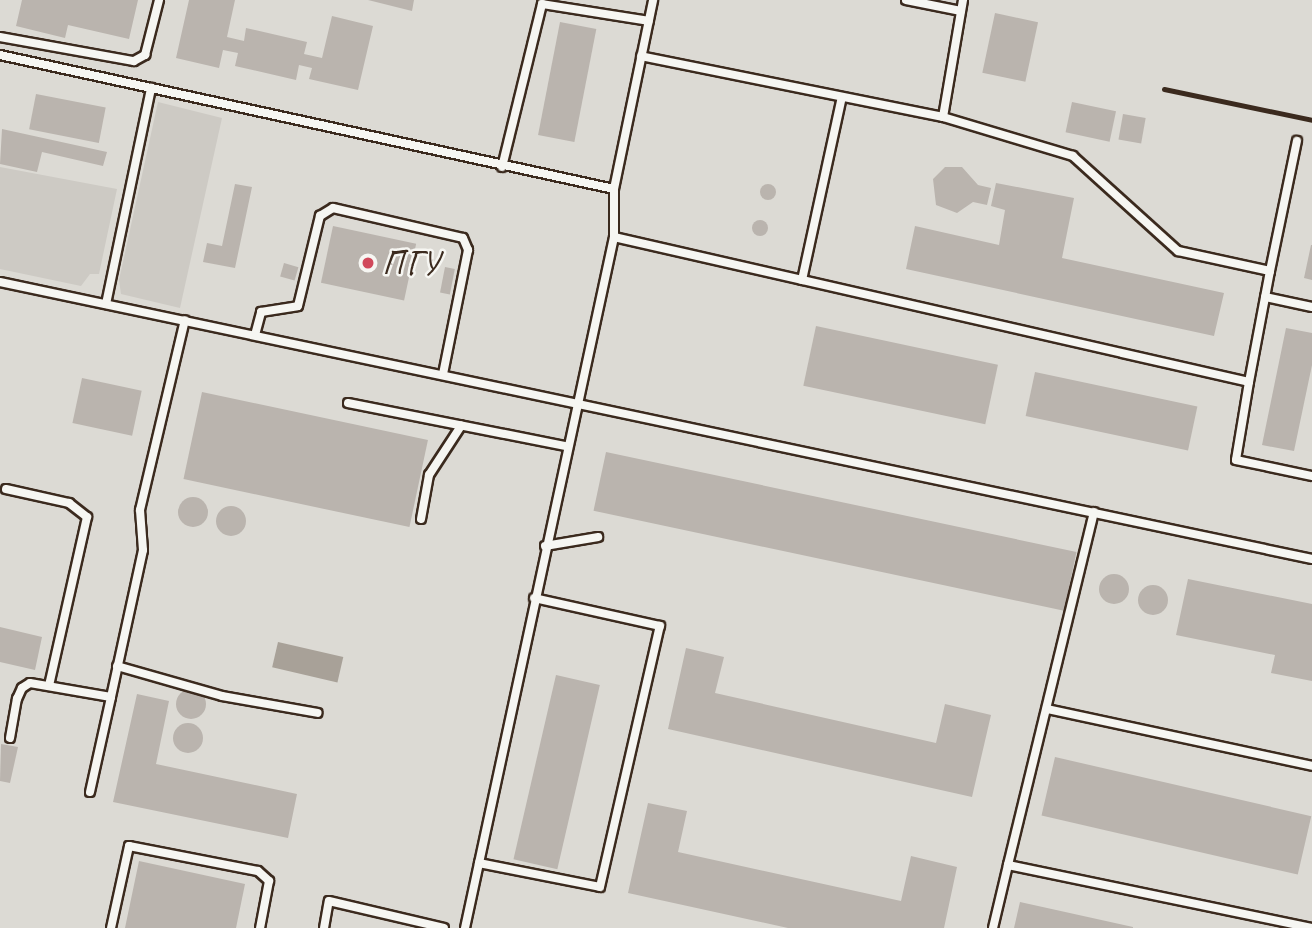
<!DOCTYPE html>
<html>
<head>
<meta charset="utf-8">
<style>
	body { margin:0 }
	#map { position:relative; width:1312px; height:928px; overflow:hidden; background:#ebeae5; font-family:Caveat,sans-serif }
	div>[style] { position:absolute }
	.built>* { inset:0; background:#dcdad4; transform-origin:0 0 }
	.green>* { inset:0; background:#cdcac4 }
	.water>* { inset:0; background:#a8a198; transform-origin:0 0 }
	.building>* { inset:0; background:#bab4ae; transform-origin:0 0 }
	.round { border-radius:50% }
	.roads { filter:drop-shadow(2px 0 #3b2a1e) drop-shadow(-2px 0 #3b2a1e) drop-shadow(0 2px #3b2a1e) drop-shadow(0 -2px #3b2a1e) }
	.service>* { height:8px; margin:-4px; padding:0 4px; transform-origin:4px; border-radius:4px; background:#f6f6f2 }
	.rail>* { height:5px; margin:-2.5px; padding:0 2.5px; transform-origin:2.5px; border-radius:2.5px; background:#3b2a1e }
	.dots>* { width:19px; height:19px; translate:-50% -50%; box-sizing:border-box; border:4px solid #f6f6f2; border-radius:50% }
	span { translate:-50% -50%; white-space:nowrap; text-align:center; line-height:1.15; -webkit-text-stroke:5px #f6f6f2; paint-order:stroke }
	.poi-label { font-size:35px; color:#3b2a1e }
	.left { translate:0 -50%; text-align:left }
</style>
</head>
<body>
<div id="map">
	<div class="built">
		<i style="left:0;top:0;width:1312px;height:928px"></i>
	</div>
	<div class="green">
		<i style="clip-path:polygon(158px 102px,222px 118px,180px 308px,121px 294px,119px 280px)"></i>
		<i style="clip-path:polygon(0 167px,117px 189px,99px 274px,90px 274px,81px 286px,0 269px)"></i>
	</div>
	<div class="water">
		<i style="left:278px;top:642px;width:67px;height:26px;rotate:13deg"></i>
	</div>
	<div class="building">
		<i style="clip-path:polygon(22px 0,138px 0,129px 39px,68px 25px,65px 38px,16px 26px)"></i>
		<i style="clip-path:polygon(189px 0,235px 0,227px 37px,244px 41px,246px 28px,307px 42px,304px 54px,322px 58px,332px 16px,373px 26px,358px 90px,309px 79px,312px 68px,299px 65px,296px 80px,235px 66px,238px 53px,223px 50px,219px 68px,176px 58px)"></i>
		<i style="clip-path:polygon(368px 0,414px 0,412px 11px)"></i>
		<i style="left:995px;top:13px;width:44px;height:61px;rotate:12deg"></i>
		<i style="left:560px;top:22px;width:37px;height:115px;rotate:11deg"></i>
		<i style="left:36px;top:94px;width:71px;height:36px;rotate:11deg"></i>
		<i style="left:1072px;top:102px;width:45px;height:31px;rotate:12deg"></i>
		<i style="left:1123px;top:114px;width:23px;height:26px;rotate:10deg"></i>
		<i style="clip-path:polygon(2px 129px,107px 152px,103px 166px,42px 152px,37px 172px,0 164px)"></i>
		<i style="clip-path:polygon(945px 167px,962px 167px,978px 185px,991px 188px,987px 205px,973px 202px,957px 213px,936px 205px,933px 179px)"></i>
		<i style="clip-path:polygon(996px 183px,1074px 198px,1062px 258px,1224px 293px,1214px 336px,906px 269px,915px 226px,999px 245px,1005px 210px,991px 206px)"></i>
		<i style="clip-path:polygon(235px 184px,252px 187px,235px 268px,203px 262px,207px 243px,222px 246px)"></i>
		<i class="round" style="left:760px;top:184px;width:16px;height:16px"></i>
		<i class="round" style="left:752px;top:220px;width:16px;height:16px"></i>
		<i style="left:333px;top:226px;width:85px;height:58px;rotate:12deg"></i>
		<i style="clip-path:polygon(1311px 245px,1312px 245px,1312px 280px,1304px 278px)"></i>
		<i style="left:284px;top:263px;width:15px;height:14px;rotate:16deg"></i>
		<i style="left:445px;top:267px;width:10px;height:26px;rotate:11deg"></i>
		<i style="left:816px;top:326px;width:186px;height:61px;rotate:12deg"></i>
		<i style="clip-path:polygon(1286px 328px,1312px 333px,1312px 365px,1294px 451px,1262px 445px)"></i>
		<i style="left:1035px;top:372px;width:166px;height:45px;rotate:12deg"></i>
		<i style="left:82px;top:378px;width:61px;height:46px;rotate:12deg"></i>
		<i style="left:202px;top:392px;width:231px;height:89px;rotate:12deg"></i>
		<i style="left:606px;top:452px;width:481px;height:60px;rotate:12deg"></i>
		<i class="round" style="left:178px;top:497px;width:30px;height:30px"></i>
		<i class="round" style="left:216px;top:506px;width:30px;height:30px"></i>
		<i class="round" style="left:1099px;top:574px;width:30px;height:30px"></i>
		<i style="clip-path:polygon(1188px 579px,1312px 604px,1312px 681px,1271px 673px,1275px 655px,1176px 635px)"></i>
		<i class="round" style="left:1138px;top:585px;width:30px;height:30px"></i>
		<i style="clip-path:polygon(0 627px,42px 637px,35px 670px,0 662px)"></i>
		<i style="clip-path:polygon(686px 648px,724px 657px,715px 693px,936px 743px,945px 704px,991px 715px,972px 797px,668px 729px)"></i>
		<i style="left:556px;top:675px;width:45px;height:189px;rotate:13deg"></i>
		<i class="round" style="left:176px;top:689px;width:30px;height:30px"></i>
		<i style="clip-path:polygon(137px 694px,169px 701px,156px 764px,297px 794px,288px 838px,113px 802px)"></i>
		<i class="round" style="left:173px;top:723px;width:30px;height:30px"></i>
		<i style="clip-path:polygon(1px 744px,18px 747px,10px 783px,0 781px)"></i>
		<i style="left:1055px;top:757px;width:263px;height:60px;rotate:13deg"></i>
		<i style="clip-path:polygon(648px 803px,687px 811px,678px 852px,901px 901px,911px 856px,957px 867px,944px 928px,788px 928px,628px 893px)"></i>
		<i style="clip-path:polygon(139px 861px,245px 884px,236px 928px,125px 928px)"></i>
		<i style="clip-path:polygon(1020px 902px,1133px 927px,1133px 928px,1014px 928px)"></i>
	</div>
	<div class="roads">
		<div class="service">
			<i style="left:906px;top:0;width:56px;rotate:11.3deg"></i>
			<i style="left:0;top:37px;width:136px;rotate:10.2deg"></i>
			<i style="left:134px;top:61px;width:13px;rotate:-29deg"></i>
			<i style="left:145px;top:55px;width:57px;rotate:-75.7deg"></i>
			<i style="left:0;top:55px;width:628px;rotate:12.31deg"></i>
			<i style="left:943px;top:117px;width:119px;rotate:-80.3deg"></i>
			<i style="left:502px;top:167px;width:168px;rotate:-76.2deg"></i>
			<i style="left:542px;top:4px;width:108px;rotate:9deg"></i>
			<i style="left:614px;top:237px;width:651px;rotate:12.86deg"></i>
			<i style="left:1249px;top:382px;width:113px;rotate:-79.3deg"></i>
			<i style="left:1270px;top:271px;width:94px;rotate:-167.7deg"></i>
			<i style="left:1178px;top:251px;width:142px;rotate:-137.9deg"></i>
			<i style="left:1073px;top:156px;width:136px;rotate:-163.3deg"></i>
			<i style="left:943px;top:117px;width:308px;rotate:-168.6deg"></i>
			<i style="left:1270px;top:271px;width:133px;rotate:-78.3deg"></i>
			<i style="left:802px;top:280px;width:187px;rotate:-77.7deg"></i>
			<i style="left:0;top:282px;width:1341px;rotate:11.92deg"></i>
			<i style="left:1265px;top:297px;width:48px;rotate:12deg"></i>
			<i style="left:106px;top:304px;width:221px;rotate:-78.2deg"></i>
			<i style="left:255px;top:335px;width:24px;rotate:-75deg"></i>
			<i style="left:261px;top:312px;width:37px;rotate:-9deg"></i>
			<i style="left:298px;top:306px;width:93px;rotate:-76.3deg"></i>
			<i style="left:320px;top:216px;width:15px;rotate:-32deg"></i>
			<i style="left:333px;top:208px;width:133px;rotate:13deg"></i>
			<i style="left:463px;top:238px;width:13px;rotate:67deg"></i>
			<i style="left:468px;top:250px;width:126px;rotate:101.4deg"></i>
			<i style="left:1249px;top:382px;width:79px;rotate:99.5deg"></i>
			<i style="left:1236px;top:460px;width:78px;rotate:11.9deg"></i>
			<i style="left:348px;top:403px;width:222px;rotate:11.2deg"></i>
			<i style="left:6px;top:489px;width:65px;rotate:12.5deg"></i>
			<i style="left:69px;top:503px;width:23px;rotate:38deg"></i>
			<i style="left:87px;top:517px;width:173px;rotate:102.7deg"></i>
			<i style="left:1094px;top:512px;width:363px;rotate:103.7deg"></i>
			<i style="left:1008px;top:865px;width:310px;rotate:11.7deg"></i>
			<i style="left:421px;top:519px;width:45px;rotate:-79.7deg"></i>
			<i style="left:429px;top:475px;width:59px;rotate:-56.9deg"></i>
			<i style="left:545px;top:546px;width:54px;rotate:-9.6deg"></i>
			<i style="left:117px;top:666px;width:109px;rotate:15.9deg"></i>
			<i style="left:222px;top:696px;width:97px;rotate:10deg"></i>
			<i style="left:1047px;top:709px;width:271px;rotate:12.1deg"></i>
			<i style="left:10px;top:738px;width:40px;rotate:-80deg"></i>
			<i style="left:17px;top:699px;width:12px;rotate:-66deg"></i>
			<i style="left:22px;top:688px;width:9px;rotate:-32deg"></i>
			<i style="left:30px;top:683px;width:82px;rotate:9.8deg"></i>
			<i style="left:111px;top:697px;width:150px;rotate:-77.7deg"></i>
			<i style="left:143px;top:550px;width:40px;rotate:-94.3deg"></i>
			<i style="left:140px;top:510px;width:195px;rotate:-76.7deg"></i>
			<i style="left:90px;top:792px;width:97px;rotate:-77.5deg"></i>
			<i style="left:479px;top:863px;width:123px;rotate:11.2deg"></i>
			<i style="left:600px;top:887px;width:268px;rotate:-77.1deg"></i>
			<i style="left:660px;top:626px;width:129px;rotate:-167.5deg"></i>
			<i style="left:111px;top:928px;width:84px;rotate:-77.6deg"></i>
			<i style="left:129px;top:846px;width:131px;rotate:11deg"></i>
			<i style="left:258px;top:871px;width:15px;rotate:42deg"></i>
			<i style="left:269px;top:881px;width:48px;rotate:100.8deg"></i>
			<i style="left:324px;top:928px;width:27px;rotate:-80deg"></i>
			<i style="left:329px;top:901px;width:118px;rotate:13.2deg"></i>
			<i style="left:465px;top:928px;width:707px;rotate:-77.83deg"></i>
			<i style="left:614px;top:237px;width:48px;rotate:-90deg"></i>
			<i style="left:614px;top:189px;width:193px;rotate:-78.3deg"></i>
			<i style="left:993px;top:928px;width:65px;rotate:-76.6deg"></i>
		</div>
	</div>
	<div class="rail">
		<i style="left:1164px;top:89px;width:151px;rotate:11.8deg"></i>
	</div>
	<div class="dots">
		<i style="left:368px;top:263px;background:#d1495b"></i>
	</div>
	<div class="poi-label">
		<span class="left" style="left:382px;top:263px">ПГУ</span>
	</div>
</div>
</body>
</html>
